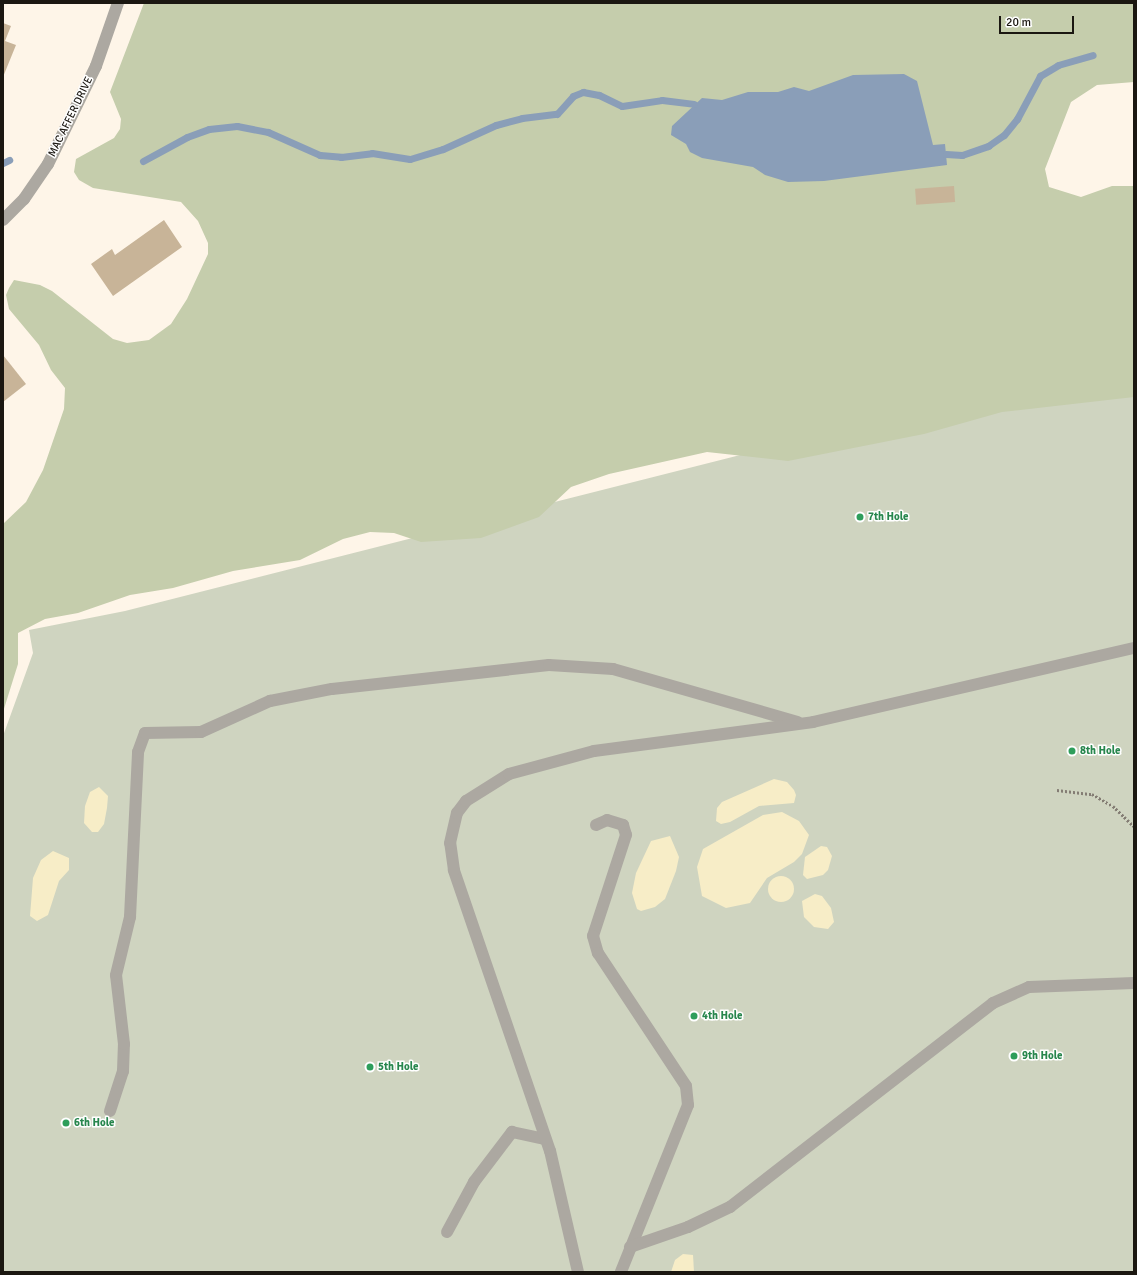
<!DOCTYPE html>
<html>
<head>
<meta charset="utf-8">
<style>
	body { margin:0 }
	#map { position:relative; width:1137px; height:1275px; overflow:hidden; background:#fef5e8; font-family:Signika,sans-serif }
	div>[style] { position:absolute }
	.green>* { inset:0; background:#cfd4c0 }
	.forest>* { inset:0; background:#c5cdac }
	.sand>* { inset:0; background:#f7edc7 }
	.round { border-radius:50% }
	.water>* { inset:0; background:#8a9eb8 }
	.stream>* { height:7px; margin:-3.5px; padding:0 3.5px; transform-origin:3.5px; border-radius:3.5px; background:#8a9eb8 }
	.building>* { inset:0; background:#c8b498; transform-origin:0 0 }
	.path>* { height:2.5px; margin-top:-1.25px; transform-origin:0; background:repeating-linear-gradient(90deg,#847d74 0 2px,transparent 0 4px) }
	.service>* { height:12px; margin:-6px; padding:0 6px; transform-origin:6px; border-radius:6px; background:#aca8a1 }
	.minor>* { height:12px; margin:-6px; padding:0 6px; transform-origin:6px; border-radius:6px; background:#aca8a1 }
	.dots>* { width:11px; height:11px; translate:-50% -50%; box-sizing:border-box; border:2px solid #fff; border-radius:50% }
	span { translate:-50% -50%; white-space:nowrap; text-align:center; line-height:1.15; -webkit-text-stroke:3px #fff; paint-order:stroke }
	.street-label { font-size:11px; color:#1b1711 }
	.leisure-label { font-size:11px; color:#27864d; font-weight:700 }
	.left { translate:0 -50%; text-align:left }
	.frame { position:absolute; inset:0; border:4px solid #1b1711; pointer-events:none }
	.scale { position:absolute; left:999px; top:16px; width:75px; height:18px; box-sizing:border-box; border:2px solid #1b1711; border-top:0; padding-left:5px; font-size:12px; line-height:14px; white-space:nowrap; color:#1b1711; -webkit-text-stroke:3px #fff; paint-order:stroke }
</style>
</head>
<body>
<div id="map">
	<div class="green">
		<i style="clip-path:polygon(1134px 355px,1134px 1272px,3px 1272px,3px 736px,33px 653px,29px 630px,125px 611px)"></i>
	</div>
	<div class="forest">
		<i style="clip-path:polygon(144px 3px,1134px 3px,1134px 82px,1097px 85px,1071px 102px,1045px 169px,1049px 187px,1081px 197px,1112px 186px,1134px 186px,1134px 397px,1002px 412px,924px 434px,788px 461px,707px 452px,609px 474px,571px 487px,539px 517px,481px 538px,421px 542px,394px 533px,370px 532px,343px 539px,300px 560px,233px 571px,173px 588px,130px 595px,78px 613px,45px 619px,18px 633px,18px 664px,3px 712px,3px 524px,26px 502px,43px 470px,64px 409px,65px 388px,51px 370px,39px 345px,9px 309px,6px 295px,9px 288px,14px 280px,40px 285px,52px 291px,113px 339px,127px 343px,149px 340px,171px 324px,187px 299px,208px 254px,208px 243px,198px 221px,181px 202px,93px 188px,79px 180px,74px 172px,76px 159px,114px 138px,120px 129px,121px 119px,110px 92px)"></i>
	</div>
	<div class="sand">
		<i style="clip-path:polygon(774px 779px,787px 782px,794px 790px,796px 795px,794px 803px,759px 806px,730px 822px,721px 824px,716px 821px,717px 808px,722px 802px)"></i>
		<i style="clip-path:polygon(99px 787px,108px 796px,107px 808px,104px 824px,98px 832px,92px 832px,84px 823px,85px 806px,90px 792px)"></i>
		<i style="clip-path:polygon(782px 812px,799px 821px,809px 835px,802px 854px,794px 862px,767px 878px,750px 903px,726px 908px,702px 896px,697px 867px,703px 849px,763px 815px)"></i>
		<i style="clip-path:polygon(670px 836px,679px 857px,676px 871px,665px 899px,655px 907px,641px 911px,637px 909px,632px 893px,636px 873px,651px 841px)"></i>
		<i style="clip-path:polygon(821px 846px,827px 847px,832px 856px,828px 870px,823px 875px,807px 879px,803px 875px,805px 857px)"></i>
		<i style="clip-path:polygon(53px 851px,69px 858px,69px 870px,59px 881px,48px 915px,37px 921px,30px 916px,33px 878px,41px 860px)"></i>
		<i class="round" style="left:768px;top:876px;width:26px;height:26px"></i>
		<i style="clip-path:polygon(815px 894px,822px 896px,831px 908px,834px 922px,828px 929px,814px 927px,804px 917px,802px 901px)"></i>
		<i style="clip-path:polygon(683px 1254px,693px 1255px,694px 1272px,671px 1272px,675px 1260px)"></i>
	</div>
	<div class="water">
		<i style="clip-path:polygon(904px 74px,917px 81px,933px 145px,945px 144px,947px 165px,824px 181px,788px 182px,765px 175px,753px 167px,702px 158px,690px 152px,686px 144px,671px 135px,672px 126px,702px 98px,722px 100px,748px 92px,778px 92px,794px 87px,809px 91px,853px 75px)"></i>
	</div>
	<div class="stream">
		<i style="left:946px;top:154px;width:16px;rotate:4deg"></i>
		<i style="left:962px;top:155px;width:28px;rotate:-19deg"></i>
		<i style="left:988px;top:146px;width:19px;rotate:-35deg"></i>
		<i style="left:1004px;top:135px;width:21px;rotate:-51deg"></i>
		<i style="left:1017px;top:119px;width:49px;rotate:-61.9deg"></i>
		<i style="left:1040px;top:76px;width:21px;rotate:-31deg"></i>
		<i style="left:1058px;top:65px;width:36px;rotate:-16deg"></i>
		<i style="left:143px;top:161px;width:50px;rotate:-28.6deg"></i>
		<i style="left:187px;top:137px;width:23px;rotate:-20deg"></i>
		<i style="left:209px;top:129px;width:28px;rotate:-6deg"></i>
		<i style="left:237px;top:126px;width:32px;rotate:11deg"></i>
		<i style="left:268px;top:132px;width:57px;rotate:23.9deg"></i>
		<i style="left:320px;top:155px;width:21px;rotate:5deg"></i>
		<i style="left:341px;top:157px;width:31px;rotate:-7deg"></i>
		<i style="left:372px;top:153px;width:38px;rotate:9deg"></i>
		<i style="left:410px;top:159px;width:34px;rotate:-17deg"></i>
		<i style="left:443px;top:149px;width:58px;rotate:-24.4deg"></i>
		<i style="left:496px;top:125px;width:27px;rotate:-15deg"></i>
		<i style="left:522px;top:118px;width:35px;rotate:-7deg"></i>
		<i style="left:557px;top:114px;width:24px;rotate:-48deg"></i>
		<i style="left:573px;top:96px;width:11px;rotate:-22deg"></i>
		<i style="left:583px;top:92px;width:16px;rotate:11deg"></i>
		<i style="left:599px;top:95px;width:25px;rotate:26deg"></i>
		<i style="left:622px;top:106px;width:40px;rotate:-8.5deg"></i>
		<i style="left:662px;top:100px;width:32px;rotate:7deg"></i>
		<i style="left:3px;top:163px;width:7px;rotate:-27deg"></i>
	</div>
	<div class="building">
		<i style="clip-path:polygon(3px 23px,11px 26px,5px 41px,16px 45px,3px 77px)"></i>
		<i style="left:954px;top:186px;width:16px;height:39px;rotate:86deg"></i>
		<i style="clip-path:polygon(164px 220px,182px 247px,113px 296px,91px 264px,112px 249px,115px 255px)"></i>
		<i style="clip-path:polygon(3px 355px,26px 384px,3px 402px)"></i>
	</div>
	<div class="path">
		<i style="left:1057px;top:790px;width:35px;rotate:7deg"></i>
		<i style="left:1092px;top:794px;width:24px;rotate:30deg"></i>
		<i style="left:1113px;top:806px;width:29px;rotate:44deg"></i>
	</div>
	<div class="service">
		<i style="left:596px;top:825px;width:12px;rotate:-24deg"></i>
		<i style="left:607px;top:820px;width:17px;rotate:17deg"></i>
		<i style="left:623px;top:825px;width:10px;rotate:73deg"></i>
		<i style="left:626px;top:835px;width:106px;rotate:108.1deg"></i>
		<i style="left:593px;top:936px;width:18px;rotate:74deg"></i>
		<i style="left:598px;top:953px;width:159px;rotate:56.5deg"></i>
		<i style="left:686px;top:1086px;width:19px;rotate:84deg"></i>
		<i style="left:688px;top:1105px;width:180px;rotate:111.9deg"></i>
		<i style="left:110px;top:1111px;width:42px;rotate:-72deg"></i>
		<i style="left:123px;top:1071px;width:27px;rotate:-88deg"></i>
		<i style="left:124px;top:1044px;width:69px;rotate:-96.6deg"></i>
		<i style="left:116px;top:975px;width:60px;rotate:-76.4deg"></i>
		<i style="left:130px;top:917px;width:165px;rotate:-87.2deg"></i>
		<i style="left:138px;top:752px;width:20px;rotate:-70deg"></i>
		<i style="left:145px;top:733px;width:56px;rotate:-1deg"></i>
		<i style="left:201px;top:732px;width:76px;rotate:-24.2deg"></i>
		<i style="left:270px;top:701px;width:63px;rotate:-11deg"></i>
		<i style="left:332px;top:689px;width:218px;rotate:-6.3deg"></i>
		<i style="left:549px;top:665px;width:64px;rotate:3.6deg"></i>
		<i style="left:613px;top:669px;width:192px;rotate:16deg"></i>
		<i style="left:447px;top:1232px;width:57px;rotate:-61.6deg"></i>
		<i style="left:474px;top:1182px;width:63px;rotate:-52.8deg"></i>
		<i style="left:512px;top:1132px;width:34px;rotate:12deg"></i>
		<i style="left:630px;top:1247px;width:61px;rotate:-19deg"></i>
		<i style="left:688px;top:1227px;width:47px;rotate:-25.5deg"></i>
		<i style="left:730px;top:1207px;width:333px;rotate:-37.8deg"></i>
		<i style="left:993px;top:1003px;width:39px;rotate:-24deg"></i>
		<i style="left:1029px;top:987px;width:105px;rotate:-2.2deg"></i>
		<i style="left:578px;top:1272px;width:124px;rotate:-103deg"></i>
		<i style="left:550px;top:1151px;width:297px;rotate:-108.9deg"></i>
		<i style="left:454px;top:870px;width:27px;rotate:-98deg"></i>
		<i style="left:450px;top:843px;width:31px;rotate:-77deg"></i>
		<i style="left:457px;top:813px;width:15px;rotate:-53deg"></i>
		<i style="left:466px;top:801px;width:51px;rotate:-32.1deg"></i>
		<i style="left:509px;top:774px;width:88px;rotate:-15.1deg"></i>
		<i style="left:594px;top:751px;width:221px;rotate:-7.5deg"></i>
		<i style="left:813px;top:722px;width:329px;rotate:-13deg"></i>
	</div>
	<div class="minor">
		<i style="left:3px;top:220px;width:30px;rotate:-45deg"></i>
		<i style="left:24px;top:199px;width:42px;rotate:-55.6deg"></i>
		<i style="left:48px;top:164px;width:109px;rotate:-63.9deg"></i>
		<i style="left:96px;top:66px;width:67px;rotate:-70.8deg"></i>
	</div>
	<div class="dots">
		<i style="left:860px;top:517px;background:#2e9e5b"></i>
		<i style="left:1072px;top:751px;background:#2e9e5b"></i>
		<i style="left:694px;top:1016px;background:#2e9e5b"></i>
		<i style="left:1014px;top:1056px;background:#2e9e5b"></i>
		<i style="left:370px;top:1067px;background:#2e9e5b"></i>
		<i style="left:66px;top:1123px;background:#2e9e5b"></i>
	</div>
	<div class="street-label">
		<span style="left:71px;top:117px;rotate:-64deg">MAC AFFER DRIVE</span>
	</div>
	<div class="leisure-label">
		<span class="left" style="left:868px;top:517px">7th Hole</span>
		<span class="left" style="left:1080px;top:751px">8th Hole</span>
		<span class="left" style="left:702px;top:1016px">4th Hole</span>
		<span class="left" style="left:1022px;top:1056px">9th Hole</span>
		<span class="left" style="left:378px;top:1067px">5th Hole</span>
		<span class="left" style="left:74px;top:1123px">6th Hole</span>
	</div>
	<div class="frame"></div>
	<div class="scale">20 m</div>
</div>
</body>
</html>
